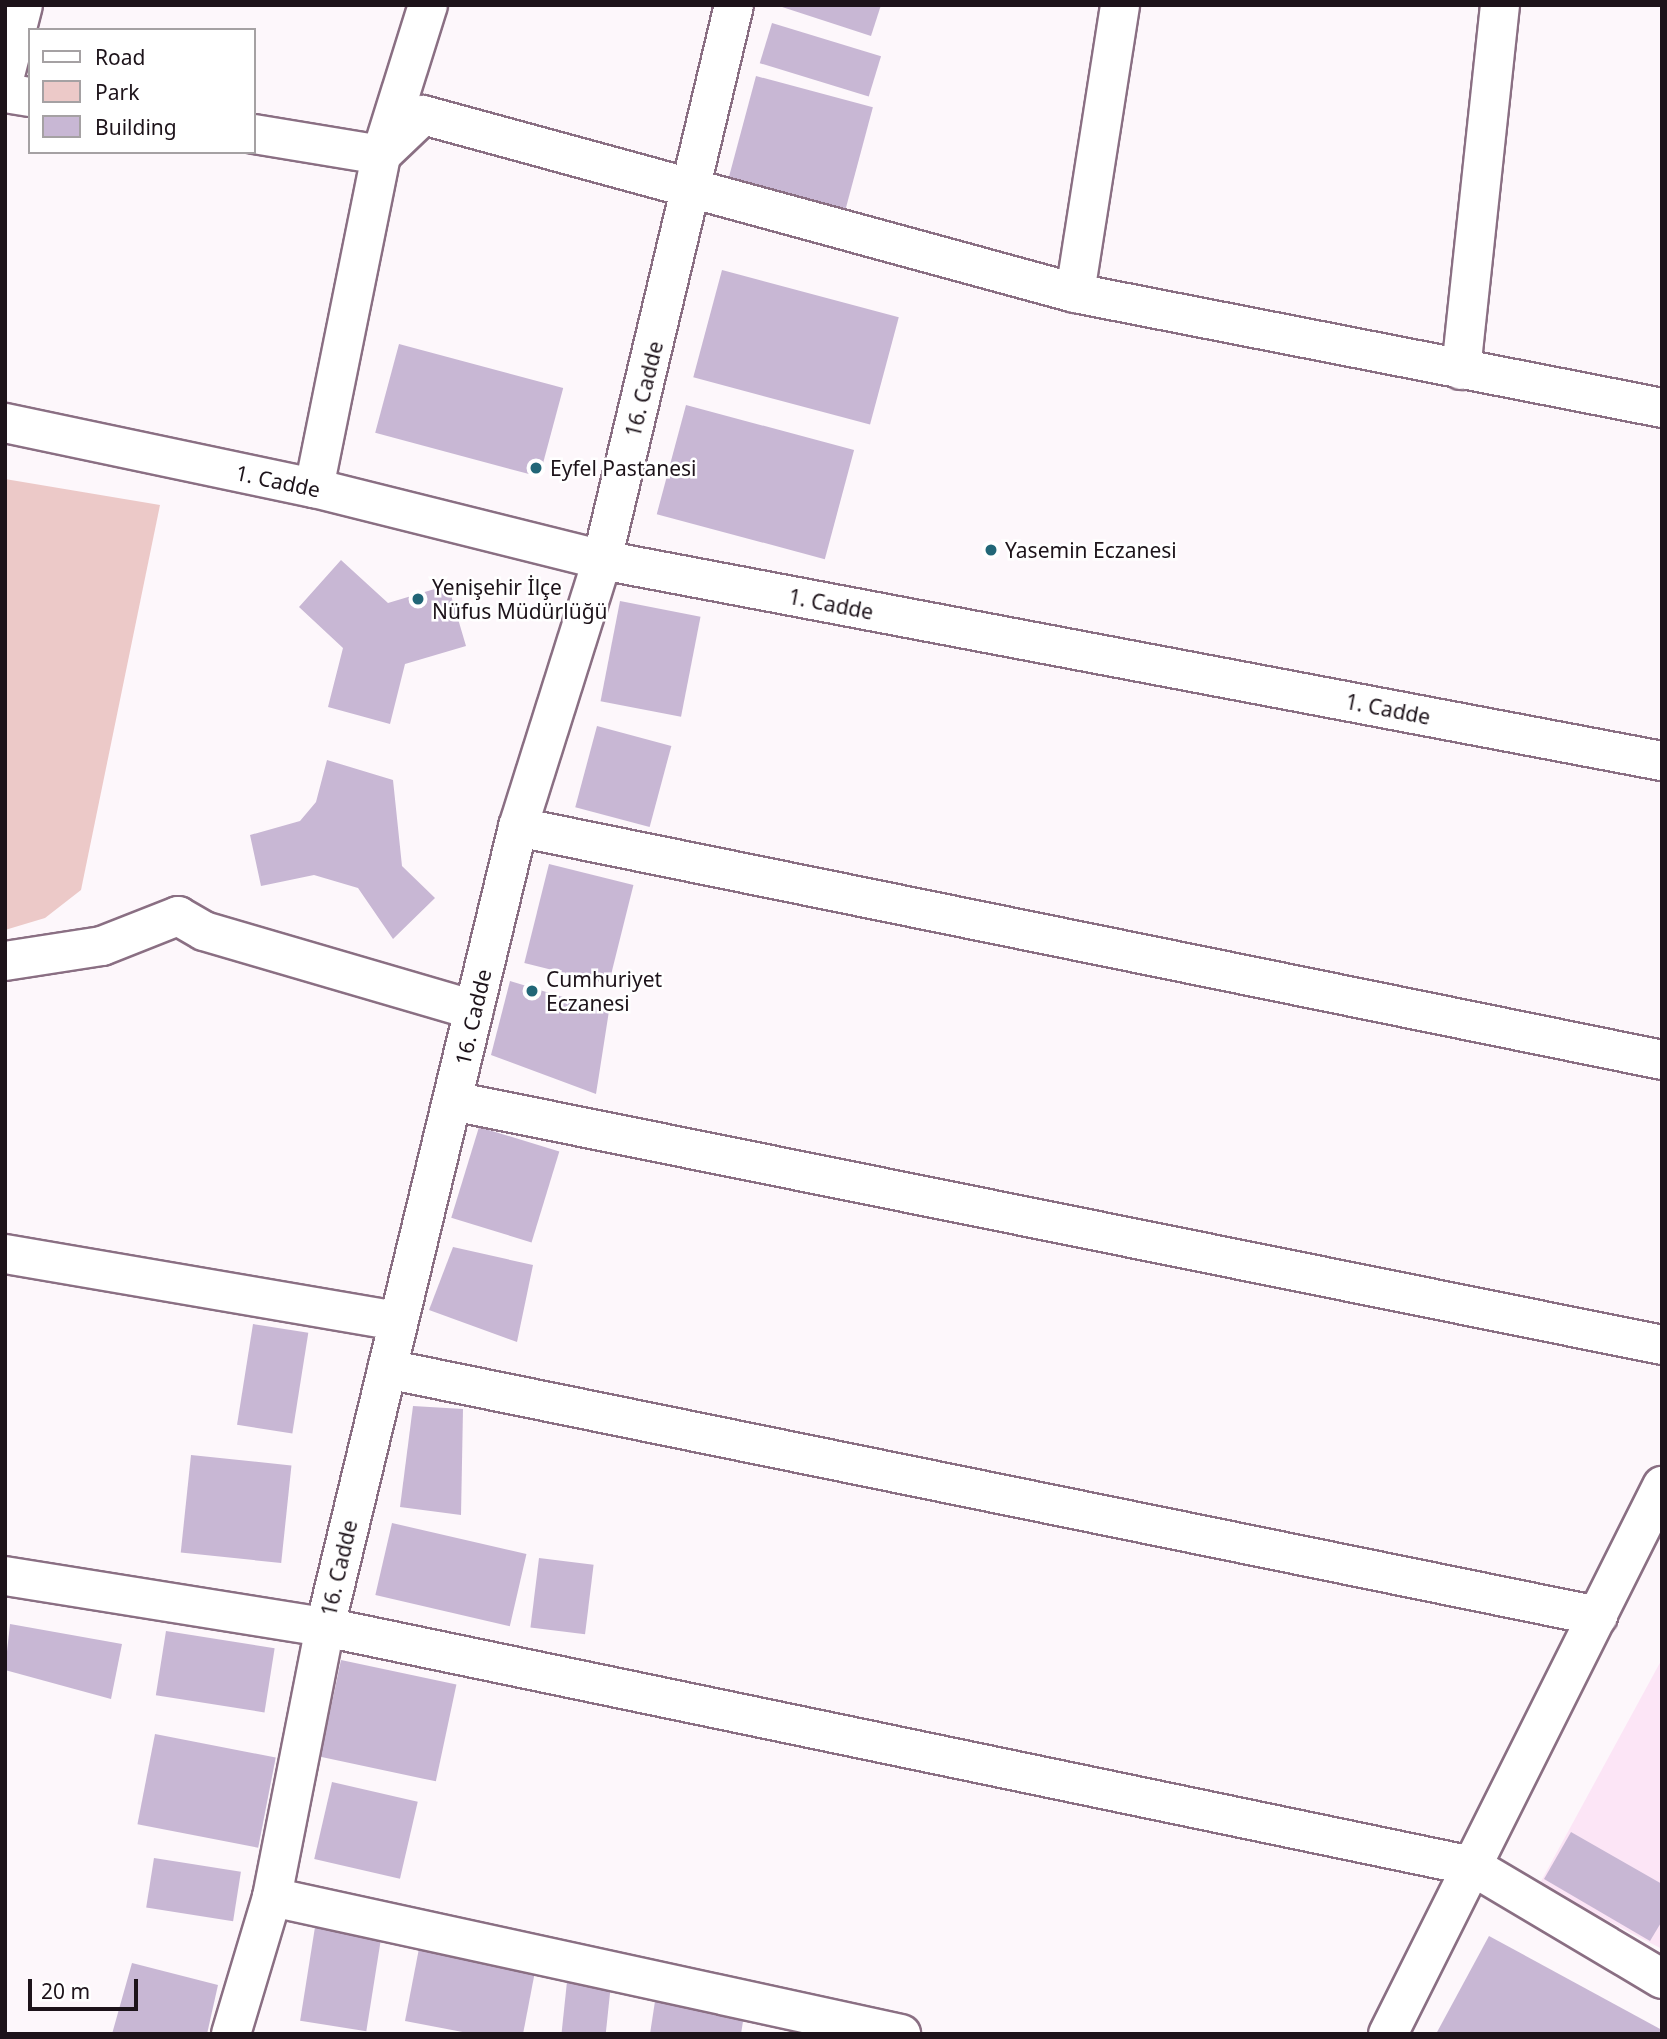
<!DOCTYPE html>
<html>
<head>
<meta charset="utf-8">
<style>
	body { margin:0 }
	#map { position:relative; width:1667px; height:2039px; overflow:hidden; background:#fdf7fb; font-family:"Noto Sans",sans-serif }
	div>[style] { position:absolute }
	.built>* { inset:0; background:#fce5f6 }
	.green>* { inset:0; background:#ecc9c8 }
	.building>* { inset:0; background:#c8b7d4; transform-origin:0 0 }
	.roads { filter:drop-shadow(2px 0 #8a6f83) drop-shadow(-2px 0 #8a6f83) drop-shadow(0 2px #8a6f83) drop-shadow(0 -2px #8a6f83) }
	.minor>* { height:38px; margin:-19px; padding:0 19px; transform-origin:19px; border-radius:19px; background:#fff }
	.dots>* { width:19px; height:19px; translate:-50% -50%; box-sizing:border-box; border:4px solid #fff; border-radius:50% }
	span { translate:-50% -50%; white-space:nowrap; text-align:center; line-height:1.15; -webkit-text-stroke:5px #fff; paint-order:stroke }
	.street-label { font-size:21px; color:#1d131a }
	.poi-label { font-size:21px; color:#1d131a }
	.left { translate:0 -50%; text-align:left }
	.frame { position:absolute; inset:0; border:7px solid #1d131a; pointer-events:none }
	.legend { position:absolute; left:28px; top:28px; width:228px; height:126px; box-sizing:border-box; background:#fff; border:2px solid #a5a1a3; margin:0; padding:9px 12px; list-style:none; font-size:21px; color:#1d131a }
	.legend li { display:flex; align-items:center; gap:14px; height:35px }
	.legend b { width:35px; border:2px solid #a5a1a3 }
	.scale { position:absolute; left:28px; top:1979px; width:110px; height:32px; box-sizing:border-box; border:4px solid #1d131a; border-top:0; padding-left:9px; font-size:21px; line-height:24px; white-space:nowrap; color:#1d131a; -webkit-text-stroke:5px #fff; paint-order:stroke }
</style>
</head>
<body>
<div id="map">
	<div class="built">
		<i style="clip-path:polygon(1662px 1659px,1662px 1949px,1539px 1885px)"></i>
	</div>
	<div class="green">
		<i style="clip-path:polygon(5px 479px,160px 505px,81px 890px,45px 918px,5px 930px)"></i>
	</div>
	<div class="building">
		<i style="clip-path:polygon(776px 5px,881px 5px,871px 36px)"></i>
		<i style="left:772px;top:23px;width:114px;height:42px;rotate:17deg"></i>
		<i style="left:756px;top:76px;width:121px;height:110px;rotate:15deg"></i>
		<i style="left:722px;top:270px;width:183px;height:111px;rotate:15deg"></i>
		<i style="left:399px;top:344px;width:170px;height:92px;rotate:15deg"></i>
		<i style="left:686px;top:405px;width:174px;height:113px;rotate:15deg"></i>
		<i style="clip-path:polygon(341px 560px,388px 603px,448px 585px,466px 646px,405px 664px,390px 724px,328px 707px,343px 648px,299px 607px)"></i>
		<i style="left:620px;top:601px;width:82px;height:102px;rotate:11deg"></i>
		<i style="left:597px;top:726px;width:77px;height:84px;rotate:15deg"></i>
		<i style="clip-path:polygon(327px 760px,393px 780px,402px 866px,435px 898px,393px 939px,358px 888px,314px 875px,261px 886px,250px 835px,300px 821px,316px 802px)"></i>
		<i style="left:549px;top:864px;width:87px;height:102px;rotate:14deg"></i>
		<i style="clip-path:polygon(510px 981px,609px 1011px,596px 1094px,491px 1055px)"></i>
		<i style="left:479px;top:1127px;width:84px;height:95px;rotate:17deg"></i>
		<i style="clip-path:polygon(453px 1247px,533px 1265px,517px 1342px,429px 1310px)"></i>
		<i style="left:253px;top:1324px;width:56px;height:102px;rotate:9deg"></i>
		<i style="clip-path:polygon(413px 1406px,463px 1409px,461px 1515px,400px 1507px)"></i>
		<i style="left:191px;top:1455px;width:101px;height:98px;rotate:6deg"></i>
		<i style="left:392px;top:1523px;width:138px;height:74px;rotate:13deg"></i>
		<i style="left:539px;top:1558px;width:55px;height:70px;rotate:7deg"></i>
		<i style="clip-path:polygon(10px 1624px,122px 1644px,111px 1699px,5px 1670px)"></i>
		<i style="left:166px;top:1631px;width:110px;height:65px;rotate:9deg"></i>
		<i style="left:341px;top:1660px;width:118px;height:99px;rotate:12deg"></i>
		<i style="left:155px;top:1734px;width:123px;height:92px;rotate:11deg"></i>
		<i style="left:332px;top:1782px;width:88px;height:79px;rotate:13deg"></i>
		<i style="clip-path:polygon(1571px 1832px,1662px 1884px,1662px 1921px,1650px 1941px,1544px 1879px)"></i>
		<i style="left:154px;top:1858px;width:88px;height:50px;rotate:9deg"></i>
		<i style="left:315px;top:1927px;width:67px;height:95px;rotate:9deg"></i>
		<i style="clip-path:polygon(1489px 1936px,1662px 2030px,1662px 2034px,1436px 2034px)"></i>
		<i style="clip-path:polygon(421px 1938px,537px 1961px,523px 2034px,473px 2034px,405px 2021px)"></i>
		<i style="clip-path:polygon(132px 1963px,218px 1985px,207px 2034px,112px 2034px)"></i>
		<i style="left:568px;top:1972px;width:44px;height:63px;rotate:6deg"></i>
		<i style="clip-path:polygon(657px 1988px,746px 2002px,741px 2034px,650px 2034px)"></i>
	</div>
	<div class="roads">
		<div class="minor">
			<i style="left:5px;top:75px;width:72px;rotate:-75.6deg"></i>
			<i style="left:5px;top:93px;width:25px;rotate:9deg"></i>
			<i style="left:254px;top:134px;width:129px;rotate:9.4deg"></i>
			<i style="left:381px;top:155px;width:58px;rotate:-43.6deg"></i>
			<i style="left:423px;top:115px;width:676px;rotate:15.27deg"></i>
			<i style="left:1075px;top:293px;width:598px;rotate:11.08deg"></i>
			<i style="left:1075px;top:293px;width:291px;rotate:-81.1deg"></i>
			<i style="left:1461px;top:370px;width:367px;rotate:-83.9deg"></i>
			<i style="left:5px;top:423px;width:316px;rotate:11.9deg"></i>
			<i style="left:314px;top:488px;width:297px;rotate:14deg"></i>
			<i style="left:602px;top:560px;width:1079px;rotate:10.74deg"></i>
			<i style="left:314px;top:488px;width:340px;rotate:-78.6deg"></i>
			<i style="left:381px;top:155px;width:157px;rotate:-72.6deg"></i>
			<i style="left:518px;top:827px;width:1167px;rotate:11.51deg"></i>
			<i style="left:5px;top:961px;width:98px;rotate:-8.8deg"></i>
			<i style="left:102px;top:946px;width:82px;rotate:-21.5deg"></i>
			<i style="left:178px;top:916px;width:30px;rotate:30deg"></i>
			<i style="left:204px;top:931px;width:281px;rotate:16.3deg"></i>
			<i style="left:453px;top:1101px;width:1233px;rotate:11.41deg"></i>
			<i style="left:5px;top:1254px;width:398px;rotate:9.7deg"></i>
			<i style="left:387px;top:1369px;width:1236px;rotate:11.53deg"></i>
			<i style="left:5px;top:1576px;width:324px;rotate:9.1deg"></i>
			<i style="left:325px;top:1627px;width:1172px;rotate:11.77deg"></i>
			<i style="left:1472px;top:1866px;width:221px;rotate:30.7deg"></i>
			<i style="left:272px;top:1897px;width:644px;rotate:12.29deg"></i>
			<i style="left:231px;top:2034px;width:143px;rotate:-73.3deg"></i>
			<i style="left:272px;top:1897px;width:275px;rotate:-78.9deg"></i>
			<i style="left:325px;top:1627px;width:823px;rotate:-76.44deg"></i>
			<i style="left:518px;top:827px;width:280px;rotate:-72.5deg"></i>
			<i style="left:602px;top:560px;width:570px;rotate:-76.62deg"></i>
			<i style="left:1388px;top:2034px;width:613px;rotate:-63.43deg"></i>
		</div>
	</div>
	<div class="dots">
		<i style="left:536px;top:468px;background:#216677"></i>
		<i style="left:991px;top:550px;background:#216677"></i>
		<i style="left:418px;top:599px;background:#216677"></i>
		<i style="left:532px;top:991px;background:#216677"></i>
	</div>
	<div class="street-label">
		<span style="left:644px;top:389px;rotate:-76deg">16. Cadde</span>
		<span style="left:278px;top:481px;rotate:12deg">1. Cadde</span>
		<span style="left:831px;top:604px;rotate:11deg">1. Cadde</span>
		<span style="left:1388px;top:709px;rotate:11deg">1. Cadde</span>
		<span style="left:473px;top:1017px;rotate:-77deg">16. Cadde</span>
		<span style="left:339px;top:1568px;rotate:-77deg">16. Cadde</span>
	</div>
	<div class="poi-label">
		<span class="left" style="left:550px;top:468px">Eyfel Pastanesi</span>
		<span class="left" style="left:1005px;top:550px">Yasemin Eczanesi</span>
		<span class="left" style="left:432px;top:599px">Yenişehir İlçe<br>Nüfus Müdürlüğü</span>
		<span class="left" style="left:546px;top:991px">Cumhuriyet<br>Eczanesi</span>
	</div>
	<div class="frame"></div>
	<ul class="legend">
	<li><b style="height:9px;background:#fff"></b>Road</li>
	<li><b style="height:19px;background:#ecc9c8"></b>Park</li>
	<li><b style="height:19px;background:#c8b7d4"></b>Building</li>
	</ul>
	<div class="scale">20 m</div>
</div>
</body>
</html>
